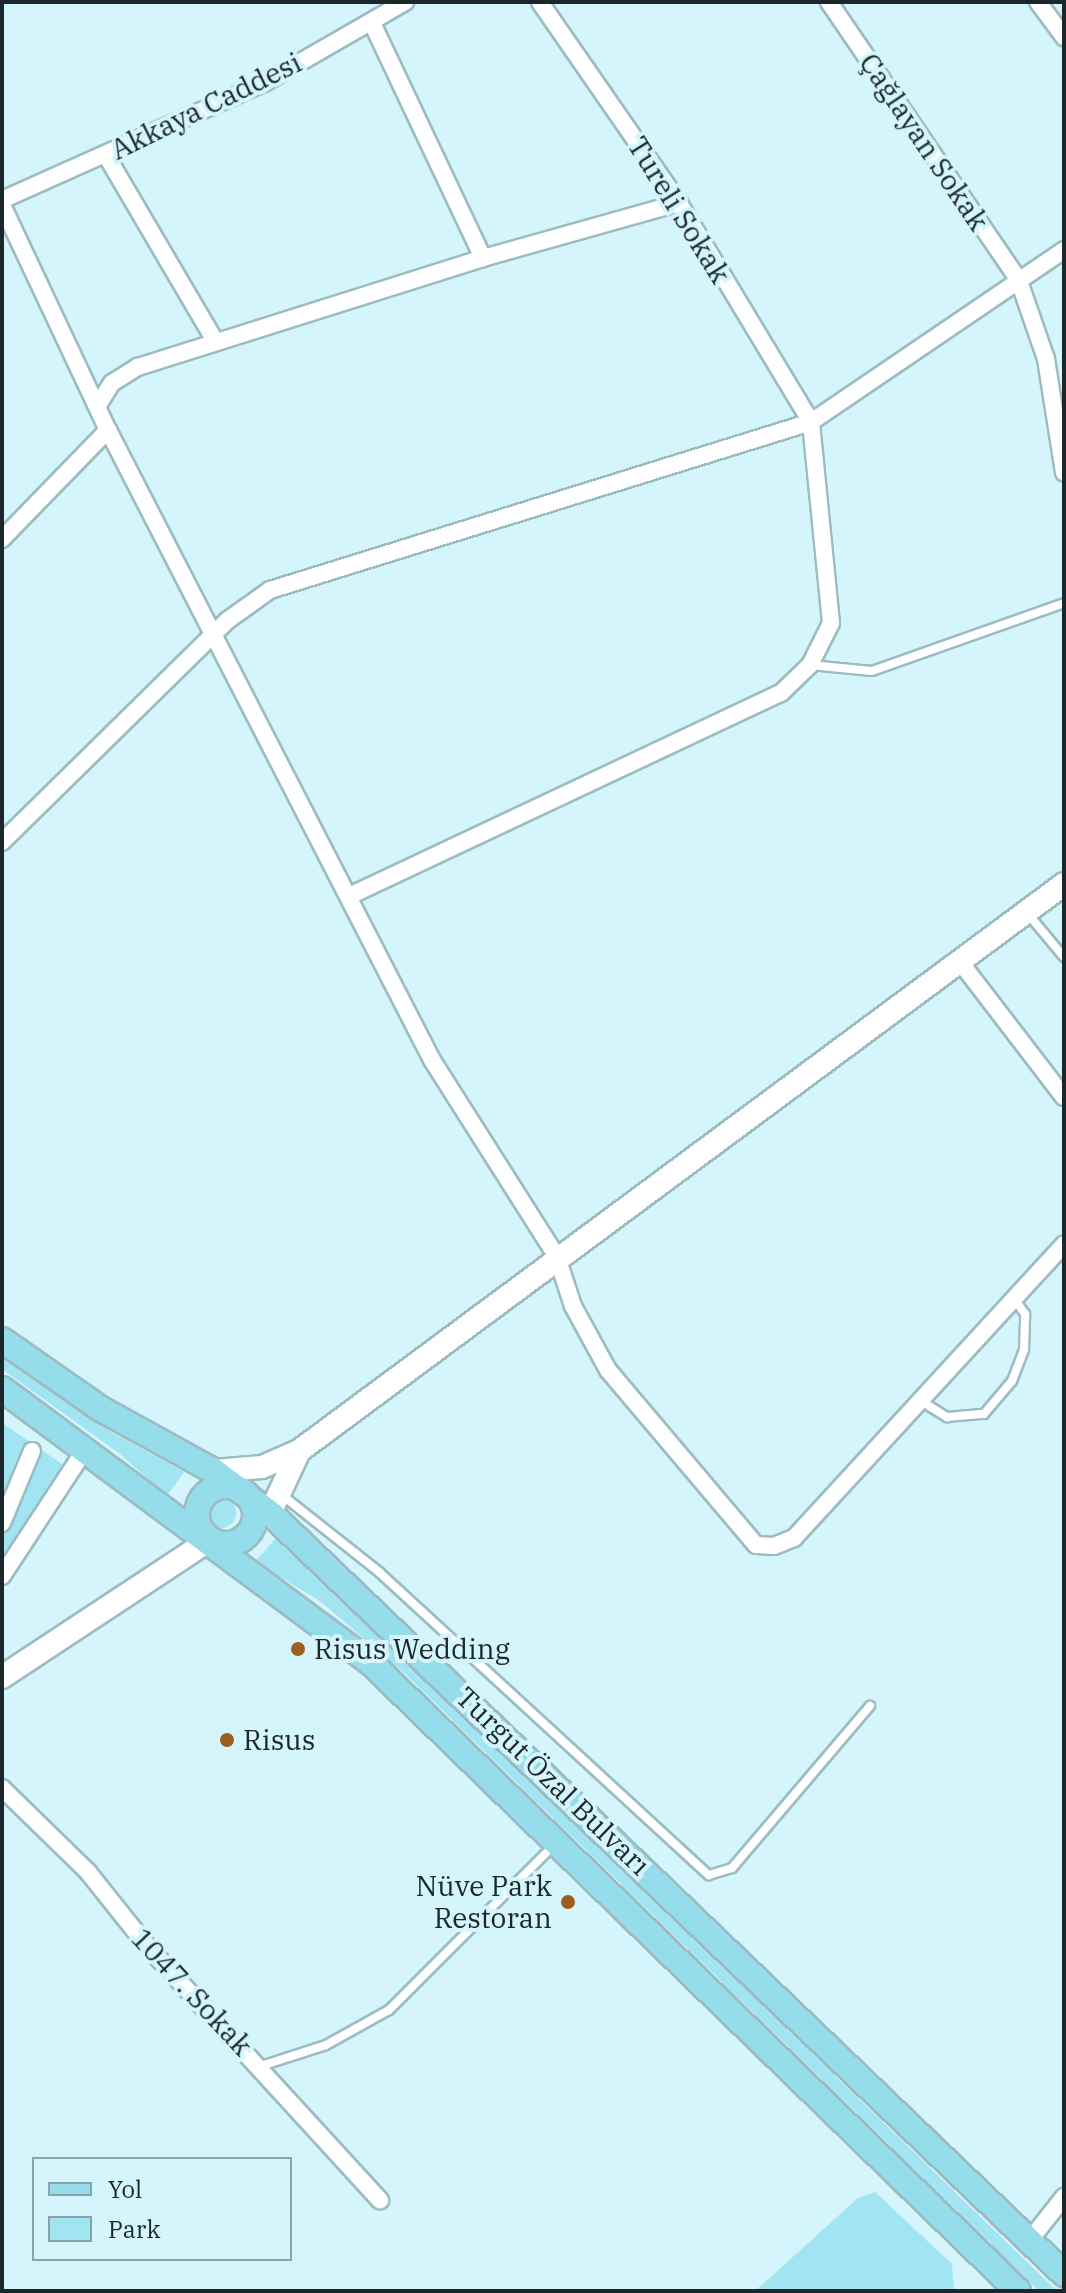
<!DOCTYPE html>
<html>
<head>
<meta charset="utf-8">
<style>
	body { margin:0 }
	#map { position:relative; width:1066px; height:2293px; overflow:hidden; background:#d5f5fc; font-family:"IBM Plex Serif",serif }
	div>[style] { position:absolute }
	.green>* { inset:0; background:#a1e5f3 }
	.round { border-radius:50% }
	.roads { filter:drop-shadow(2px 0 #9dbcc2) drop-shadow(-2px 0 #9dbcc2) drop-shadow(0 2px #9dbcc2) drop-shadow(0 -2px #9dbcc2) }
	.lane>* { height:8px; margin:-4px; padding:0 4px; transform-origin:4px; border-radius:4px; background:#fff }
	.street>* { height:16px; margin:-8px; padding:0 8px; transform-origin:8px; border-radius:8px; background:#fff }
	.secondary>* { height:22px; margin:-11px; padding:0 11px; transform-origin:11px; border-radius:11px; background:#fff }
	.primary>* { height:24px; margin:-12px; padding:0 12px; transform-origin:12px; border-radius:12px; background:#96ddeb }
	.primary>.ring { margin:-12px; padding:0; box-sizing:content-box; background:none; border:24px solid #96ddeb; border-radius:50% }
	.dots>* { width:22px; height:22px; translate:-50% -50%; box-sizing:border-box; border:4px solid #d5f5fc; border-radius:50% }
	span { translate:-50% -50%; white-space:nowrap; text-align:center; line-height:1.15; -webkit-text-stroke:8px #d5f5fc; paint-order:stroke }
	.street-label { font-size:28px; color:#1b272a }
	.poi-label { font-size:28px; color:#1b272a }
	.left { translate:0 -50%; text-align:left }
	.right { translate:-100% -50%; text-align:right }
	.frame { position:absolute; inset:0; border:4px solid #1b272a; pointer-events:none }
	.legend { position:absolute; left:32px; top:2157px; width:260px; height:104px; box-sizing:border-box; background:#d5f5fc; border:2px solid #8ba3a8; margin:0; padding:10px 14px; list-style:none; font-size:24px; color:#1b272a }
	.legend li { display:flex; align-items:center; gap:16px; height:40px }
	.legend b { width:40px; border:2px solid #8ba3a8 }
</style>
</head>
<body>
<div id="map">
	<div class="green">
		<i style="clip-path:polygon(2px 1355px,111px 1432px,184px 1472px,167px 1496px,120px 1454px,2px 1369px)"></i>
		<i style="clip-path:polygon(2px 1423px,65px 1466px,2px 1564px)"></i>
		<i class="round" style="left:206px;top:1498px;width:30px;height:30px"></i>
		<i style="clip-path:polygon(275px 1539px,417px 1670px,1057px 2291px,1039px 2291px,405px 1674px,320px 1601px,255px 1562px)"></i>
		<i style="clip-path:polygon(875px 2192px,952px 2264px,954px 2291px,755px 2291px,858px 2198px)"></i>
	</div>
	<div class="roads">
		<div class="lane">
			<i style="left:810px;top:665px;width:62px;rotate:5.5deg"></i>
			<i style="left:872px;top:671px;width:204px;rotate:-19.5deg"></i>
			<i style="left:1028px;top:914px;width:56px;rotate:50.1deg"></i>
			<i style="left:921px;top:1401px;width:31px;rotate:32deg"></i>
			<i style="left:947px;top:1417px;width:37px;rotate:-5deg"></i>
			<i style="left:984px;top:1414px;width:43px;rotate:-49.7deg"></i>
			<i style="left:1012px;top:1381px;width:34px;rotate:-69deg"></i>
			<i style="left:1024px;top:1349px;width:35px;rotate:-88deg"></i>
			<i style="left:1025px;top:1314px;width:19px;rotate:-125deg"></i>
			<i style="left:282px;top:1495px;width:124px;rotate:38.4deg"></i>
			<i style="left:379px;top:1572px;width:448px;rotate:42.6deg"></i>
			<i style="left:709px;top:1875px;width:24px;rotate:-17deg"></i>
			<i style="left:732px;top:1868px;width:213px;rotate:-49.6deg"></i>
			<i style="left:261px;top:2066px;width:68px;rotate:-17.9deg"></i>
			<i style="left:326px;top:2045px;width:72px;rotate:-29.1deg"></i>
			<i style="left:389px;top:2010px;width:235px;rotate:-45deg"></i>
		</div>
		<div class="street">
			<i style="left:829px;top:2px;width:338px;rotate:55.7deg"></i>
			<i style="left:1019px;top:281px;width:83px;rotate:70.9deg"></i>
			<i style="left:1046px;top:359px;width:115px;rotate:81deg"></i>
			<i style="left:1038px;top:2px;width:44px;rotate:53.4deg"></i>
			<i style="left:372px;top:23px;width:260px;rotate:64.7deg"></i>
			<i style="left:106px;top:155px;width:216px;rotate:59.6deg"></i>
			<i style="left:2px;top:200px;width:287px;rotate:-24.1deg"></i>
			<i style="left:264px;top:83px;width:163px;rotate:-29.9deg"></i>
			<i style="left:2px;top:205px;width:249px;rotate:64.8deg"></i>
			<i style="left:108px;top:430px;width:708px;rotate:62.78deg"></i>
			<i style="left:432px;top:1060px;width:233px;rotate:57.6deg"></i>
			<i style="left:557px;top:1257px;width:52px;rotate:71.9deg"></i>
			<i style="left:573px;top:1306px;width:73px;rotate:61.3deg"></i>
			<i style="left:608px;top:1370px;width:229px;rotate:49.8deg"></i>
			<i style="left:756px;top:1545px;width:18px;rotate:3deg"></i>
			<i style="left:774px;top:1546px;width:22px;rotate:-22deg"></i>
			<i style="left:794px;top:1538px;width:399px;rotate:-47.4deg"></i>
			<i style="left:98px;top:405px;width:26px;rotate:-58deg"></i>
			<i style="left:112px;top:383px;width:31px;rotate:-32deg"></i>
			<i style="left:138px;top:367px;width:362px;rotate:-17.5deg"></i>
			<i style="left:483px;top:258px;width:204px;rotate:-15.7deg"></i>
			<i style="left:2px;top:539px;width:152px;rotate:-45.8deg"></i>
			<i style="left:2px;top:842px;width:317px;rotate:-44.5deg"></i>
			<i style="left:228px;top:620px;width:52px;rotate:-35.5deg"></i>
			<i style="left:270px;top:590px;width:566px;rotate:-17.25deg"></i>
			<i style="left:811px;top:422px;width:306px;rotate:-34.2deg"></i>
			<i style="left:349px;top:896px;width:477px;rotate:-25.2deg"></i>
			<i style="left:781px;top:693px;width:40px;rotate:-44deg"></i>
			<i style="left:810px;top:665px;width:47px;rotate:-63.4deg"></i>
			<i style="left:831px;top:623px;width:202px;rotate:-95.7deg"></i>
			<i style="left:811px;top:422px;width:256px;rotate:-121.1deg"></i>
			<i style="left:679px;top:203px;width:244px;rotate:-124.7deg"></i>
			<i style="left:961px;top:963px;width:169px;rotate:52.5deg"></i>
			<i style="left:2px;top:1523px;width:78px;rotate:-67.4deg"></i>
			<i style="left:2px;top:1576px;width:153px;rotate:-56.7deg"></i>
			<i style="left:2px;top:1788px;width:120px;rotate:44.3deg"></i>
			<i style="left:88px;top:1872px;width:95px;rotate:51.4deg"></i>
			<i style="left:147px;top:1946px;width:345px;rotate:47.5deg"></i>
			<i style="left:1030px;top:2240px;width:55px;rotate:-51.7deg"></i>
		</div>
		<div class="secondary">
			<i style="left:214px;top:1471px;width:48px;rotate:-4.8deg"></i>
			<i style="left:262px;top:1467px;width:40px;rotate:-23.4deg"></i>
			<i style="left:299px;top:1451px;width:952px;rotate:-36.54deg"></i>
			<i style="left:270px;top:1513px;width:68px;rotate:-64.9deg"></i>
			<i style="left:2px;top:1677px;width:249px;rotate:-33.4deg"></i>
		</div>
		<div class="primary">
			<i style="left:2px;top:1340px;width:121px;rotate:34.9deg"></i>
			<i style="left:101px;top:1409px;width:129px;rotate:28.8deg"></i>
			<i style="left:214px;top:1471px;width:70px;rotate:36.9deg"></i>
			<i style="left:270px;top:1513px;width:1100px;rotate:43.78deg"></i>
			<i style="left:2px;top:1389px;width:461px;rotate:36.6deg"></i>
			<i style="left:372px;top:1664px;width:900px;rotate:44.14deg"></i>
			<i class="ring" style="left:197px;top:1486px;width:34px;height:34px"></i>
		</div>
	</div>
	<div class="dots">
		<i style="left:298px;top:1649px;background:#9c5f22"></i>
		<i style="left:227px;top:1740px;background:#9c5f22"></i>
		<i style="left:568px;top:1902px;background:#9c5f22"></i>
	</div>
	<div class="street-label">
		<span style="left:206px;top:106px;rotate:-26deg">Akkaya Caddesi</span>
		<span style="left:924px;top:142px;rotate:56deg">Çağlayan Sokak</span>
		<span style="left:679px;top:210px;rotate:58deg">Tureli Sokak</span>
		<span style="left:553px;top:1781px;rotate:44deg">Turgut Özal Bulvarı</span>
		<span style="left:192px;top:1992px;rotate:47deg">1047. Sokak</span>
	</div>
	<div class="poi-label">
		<span class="left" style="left:314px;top:1649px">Risus Wedding</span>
		<span class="left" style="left:243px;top:1740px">Risus</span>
		<span class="right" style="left:552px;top:1902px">Nüve Park<br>Restoran</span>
	</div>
	<div class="frame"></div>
	<ul class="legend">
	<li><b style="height:10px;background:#96ddeb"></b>Yol</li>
	<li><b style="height:22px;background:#a1e5f3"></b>Park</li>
	</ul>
</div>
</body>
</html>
